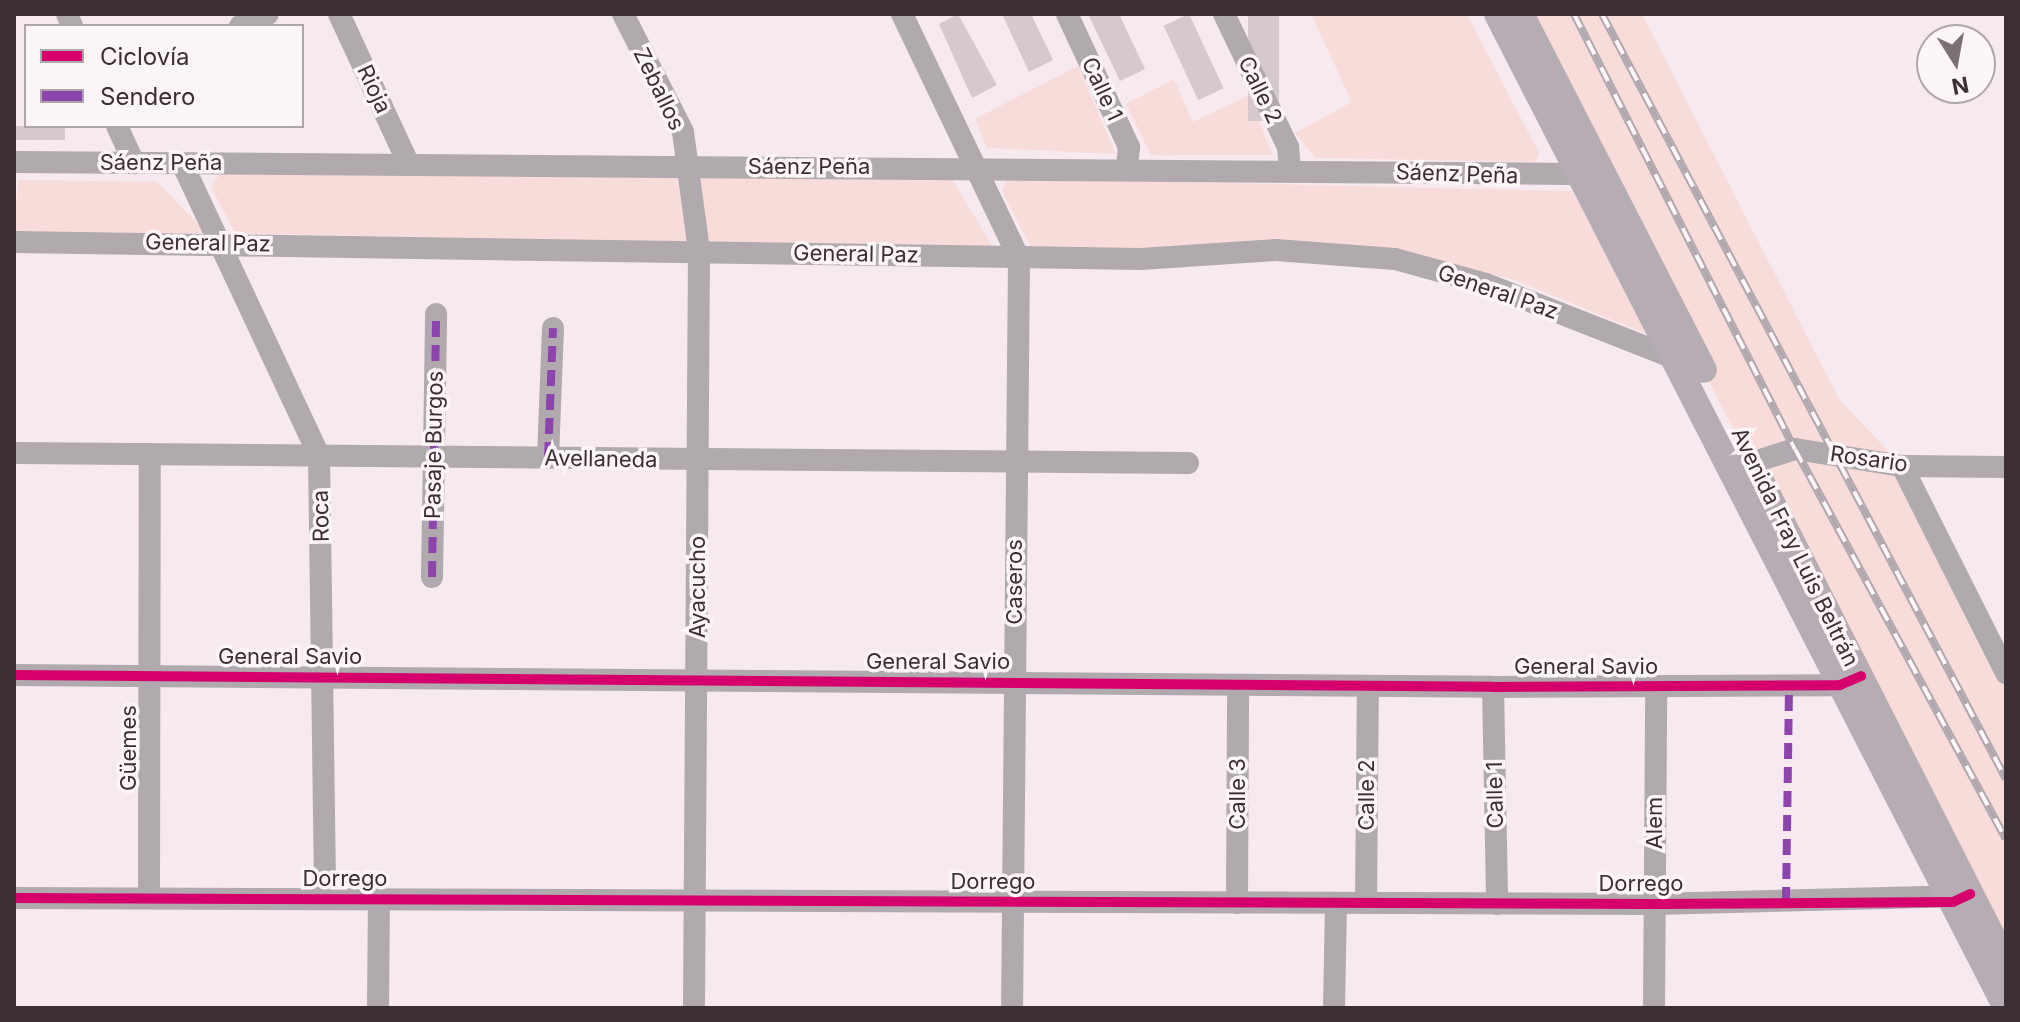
<!DOCTYPE html>
<html>
<head>
<meta charset="utf-8">
<style>
	body { margin:0 }
	#map { position:relative; width:2020px; height:1022px; overflow:hidden; background:#f6e9ef; font-family:Inter,sans-serif }
	div>[style] { position:absolute }
	.green>* { inset:0; background:#f8dcd9 }
	.building>* { inset:0; background:#d5c9cc; transform-origin:0 0 }
	.minor>* { height:22px; margin:-11px; padding:0 11px; transform-origin:11px; border-radius:11px; background:#b0a9ae }
	.major>* { height:26px; margin:-13px; padding:0 13px; transform-origin:13px; border-radius:13px; background:#b5adb3 }
	.rail>* { height:8px; margin-top:-4px; transform-origin:0; background:repeating-linear-gradient(90deg,#fcf6f9 0 15px,#b0a8ae 0 30px); box-sizing:border-box; border-block:2px solid #b0a8ae }
	.quiet>* { height:8px; margin-top:-4px; transform-origin:0; background:repeating-linear-gradient(90deg,#8e44ad 0 16px,transparent 0 24px) }
	.cycleway>* { height:10px; margin:-5px; padding:0 5px; transform-origin:5px; border-radius:5px; background:#d6006c }
	span { translate:-50% -50%; white-space:nowrap; text-align:center; line-height:1.15; -webkit-text-stroke:7px #fcf6f9; paint-order:stroke }
	.street-label { font-size:22px; color:#3b2f35 }
	.frame { position:absolute; inset:0; border:16px solid #3b2f35; pointer-events:none }
	.legend { position:absolute; left:24px; top:24px; width:280px; height:104px; box-sizing:border-box; background:#fcf6f9; border:2px solid #afa6ab; margin:0; padding:10px 14px; list-style:none; font-size:24px; color:#3b2f35 }
	.legend li { display:flex; align-items:center; gap:16px; height:40px }
	.legend b { width:40px; border:2px solid #afa6ab }
	.north { position:absolute; left:1916px; top:24px; width:80px; height:80px; box-sizing:border-box; background:#fcf6f9; border:2px solid #afa6ab; border-radius:50%; rotate:169deg; font-size:22px; font-weight:700; line-height:32px; text-align:center; color:#3b2f35 }
	.north::after { content:''; display:block; margin:auto; width:28px; height:36px; background:#7c7076; clip-path:polygon(50% 0,100% 100%,50% 72%,0 100%) }
</style>
</head>
<body>
<div id="map">
	<div class="green">
		<i style="clip-path:polygon(1311px 14px,1467px 14px,1539px 153px,1536px 162px,1315px 158px,1295px 133px,1352px 102px)"></i>
		<i style="clip-path:polygon(1521px 14px,1642px 14px,1839px 399px,1902px 466px,2006px 673px,2006px 963px)"></i>
		<i style="clip-path:polygon(1078px 66px,1116px 154px,987px 148px,975px 119px)"></i>
		<i style="clip-path:polygon(1174px 79px,1193px 122px,1249px 95px,1273px 155px,1151px 155px,1126px 104px)"></i>
		<i style="clip-path:polygon(220px 173px,949px 174px,994px 249px,235px 233px,211px 187px)"></i>
		<i style="clip-path:polygon(1007px 178px,1572px 191px,1649px 335px,1515px 280px,1397px 251px,1032px 249px,1002px 191px)"></i>
		<i style="clip-path:polygon(18px 180px,157px 182px,207px 233px,14px 236px)"></i>
	</div>
	<div class="building">
		<i style="clip-path:polygon(958px 14px,997px 85px,972px 98px,939px 24px)"></i>
		<i style="clip-path:polygon(1002px 14px,1031px 14px,1053px 60px,1029px 72px)"></i>
		<i style="clip-path:polygon(1088px 14px,1119px 14px,1145px 69px,1120px 81px)"></i>
		<i style="left:1189px;top:14px;width:82px;height:28px;rotate:65deg"></i>
		<i style="left:1248px;top:14px;width:31px;height:107px"></i>
		<i style="left:14px;top:126px;width:51px;height:14px"></i>
	</div>
	<div class="minor">
		<i style="left:67px;top:14px;width:13px;rotate:67deg"></i>
		<i style="left:339px;top:14px;width:166px;rotate:65.1deg"></i>
		<i style="left:623px;top:14px;width:132px;rotate:63deg"></i>
		<i style="left:683px;top:132px;width:120px;rotate:82.3deg"></i>
		<i style="left:699px;top:251px;width:757px;rotate:90.38deg"></i>
		<i style="left:902px;top:14px;width:271px;rotate:64.4deg"></i>
		<i style="left:1019px;top:258px;width:750px;rotate:90.53deg"></i>
		<i style="left:1067px;top:14px;width:147px;rotate:65deg"></i>
		<i style="left:1129px;top:147px;width:19px;rotate:96deg"></i>
		<i style="left:1224px;top:14px;width:148px;rotate:64.3deg"></i>
		<i style="left:1288px;top:147px;width:21px;rotate:85deg"></i>
		<i style="left:240px;top:26px;width:30px;rotate:-23deg"></i>
		<i style="left:117px;top:126px;width:41px;rotate:65.3deg"></i>
		<i style="left:14px;top:162px;width:1579px;rotate:0.44deg"></i>
		<i style="left:182px;top:163px;width:323px;rotate:64.9deg"></i>
		<i style="left:319px;top:455px;width:444px;rotate:89.2deg"></i>
		<i style="left:14px;top:242px;width:1127px;rotate:0.86deg"></i>
		<i style="left:1141px;top:259px;width:135px;rotate:-3.8deg"></i>
		<i style="left:1276px;top:250px;width:119px;rotate:4.3deg"></i>
		<i style="left:1395px;top:259px;width:94px;rotate:15.4deg"></i>
		<i style="left:1486px;top:284px;width:207px;rotate:21.5deg"></i>
		<i style="left:14px;top:453px;width:1174px;rotate:0.49deg"></i>
		<i style="left:548px;top:458px;width:130px;rotate:-87.8deg"></i>
		<i style="left:1902px;top:466px;width:232px;rotate:63.3deg"></i>
		<i style="left:1735px;top:468px;width:63px;rotate:-17.6deg"></i>
		<i style="left:1795px;top:449px;width:108px;rotate:9deg"></i>
		<i style="left:1902px;top:466px;width:104px;rotate:0.6deg"></i>
		<i style="left:432px;top:577px;width:263px;rotate:-89.1deg"></i>
		<i style="left:14px;top:675px;width:1479px;rotate:0.46deg"></i>
		<i style="left:1493px;top:687px;width:347px;rotate:-0.3deg"></i>
		<i style="left:1840px;top:685px;width:16px;rotate:-22deg"></i>
		<i style="left:1493px;top:687px;width:217px;rotate:88.9deg"></i>
		<i style="left:14px;top:898px;width:1641px;rotate:0.21deg"></i>
		<i style="left:1655px;top:904px;width:310px;rotate:-1.5deg"></i>
		<i style="left:149px;top:898px;width:444px;rotate:-89.9deg"></i>
		<i style="left:1237px;top:903px;width:218px;rotate:-89.7deg"></i>
		<i style="left:1366px;top:903px;width:217px;rotate:-89.5deg"></i>
		<i style="left:378px;top:1008px;width:109px;rotate:-89.5deg"></i>
		<i style="left:1334px;top:1008px;width:105px;rotate:-88.9deg"></i>
		<i style="left:1654px;top:1008px;width:322px;rotate:-89.6deg"></i>
	</div>
	<div class="major">
		<i style="left:1497px;top:14px;width:1117px;rotate:62.88deg"></i>
		<i style="left:1521px;top:14px;width:400px;rotate:62.8deg"></i>
		<i style="left:1757px;top:473px;width:550px;rotate:63.06deg"></i>
	</div>
	<div class="rail">
		<i style="left:1574px;top:14px;width:488px;rotate:63.1deg"></i>
		<i style="left:1795px;top:449px;width:443px;rotate:61.6deg"></i>
		<i style="left:1602px;top:14px;width:865px;rotate:62.16deg"></i>
	</div>
	<div class="quiet">
		<i style="left:548px;top:458px;width:130px;rotate:-87.8deg"></i>
		<i style="left:432px;top:577px;width:263px;rotate:-89.1deg"></i>
		<i style="left:1786px;top:903px;width:217px;rotate:-89.2deg"></i>
	</div>
	<div class="cycleway">
		<i style="left:14px;top:675px;width:1479px;rotate:0.46deg"></i>
		<i style="left:1493px;top:687px;width:347px;rotate:-0.3deg"></i>
		<i style="left:1840px;top:685px;width:23px;rotate:-23deg"></i>
		<i style="left:14px;top:898px;width:1641px;rotate:0.21deg"></i>
		<i style="left:1655px;top:904px;width:298px;rotate:-0.4deg"></i>
		<i style="left:1953px;top:902px;width:19px;rotate:-25deg"></i>
	</div>
	<div class="street-label">
		<span style="left:374px;top:89px;rotate:65deg">Rioja</span>
		<span style="left:659px;top:89px;rotate:64deg">Zeballos</span>
		<span style="left:1102px;top:89px;rotate:65deg">Calle 1</span>
		<span style="left:1260px;top:90px;rotate:64deg">Calle 2</span>
		<span style="left:161px;top:163px">Sáenz Peña</span>
		<span style="left:809px;top:167px">Sáenz Peña</span>
		<span style="left:1457px;top:174px;rotate:2deg">Sáenz Peña</span>
		<span style="left:208px;top:243px;rotate:1deg">General Paz</span>
		<span style="left:856px;top:254px;rotate:1deg">General Paz</span>
		<span style="left:1498px;top:292px;rotate:19deg">General Paz</span>
		<span style="left:434px;top:445px;rotate:-89deg">Pasaje Burgos</span>
		<span style="left:601px;top:459px;rotate:1deg">Avellaneda</span>
		<span style="left:1869px;top:459px;rotate:8deg">Rosario</span>
		<span style="left:321px;top:516px;rotate:-91deg">Roca</span>
		<span style="left:1795px;top:547px;rotate:64deg">Avenida Fray Luis Beltrán</span>
		<span style="left:1015px;top:582px;rotate:-90deg">Caseros</span>
		<span style="left:698px;top:587px;rotate:-90deg">Ayacucho</span>
		<span style="left:290px;top:657px">General Savio</span>
		<span style="left:938px;top:662px">General Savio</span>
		<span style="left:1586px;top:667px">General Savio</span>
		<span style="left:129px;top:748px;rotate:-90deg">Güemes</span>
		<span style="left:1238px;top:794px;rotate:-90deg">Calle 3</span>
		<span style="left:1367px;top:795px;rotate:-90deg">Calle 2</span>
		<span style="left:1495px;top:795px;rotate:-91deg">Calle 1</span>
		<span style="left:1655px;top:823px;rotate:-90deg">Alem</span>
		<span style="left:345px;top:879px">Dorrego</span>
		<span style="left:993px;top:882px">Dorrego</span>
		<span style="left:1641px;top:884px">Dorrego</span>
	</div>
	<div class="frame"></div>
	<ul class="legend">
	<li><b style="height:10px;background:#d6006c"></b>Ciclovía</li>
	<li><b style="height:10px;background:#8e44ad"></b>Sendero</li>
	</ul>
	<div class="north">N</div>
</div>
</body>
</html>
